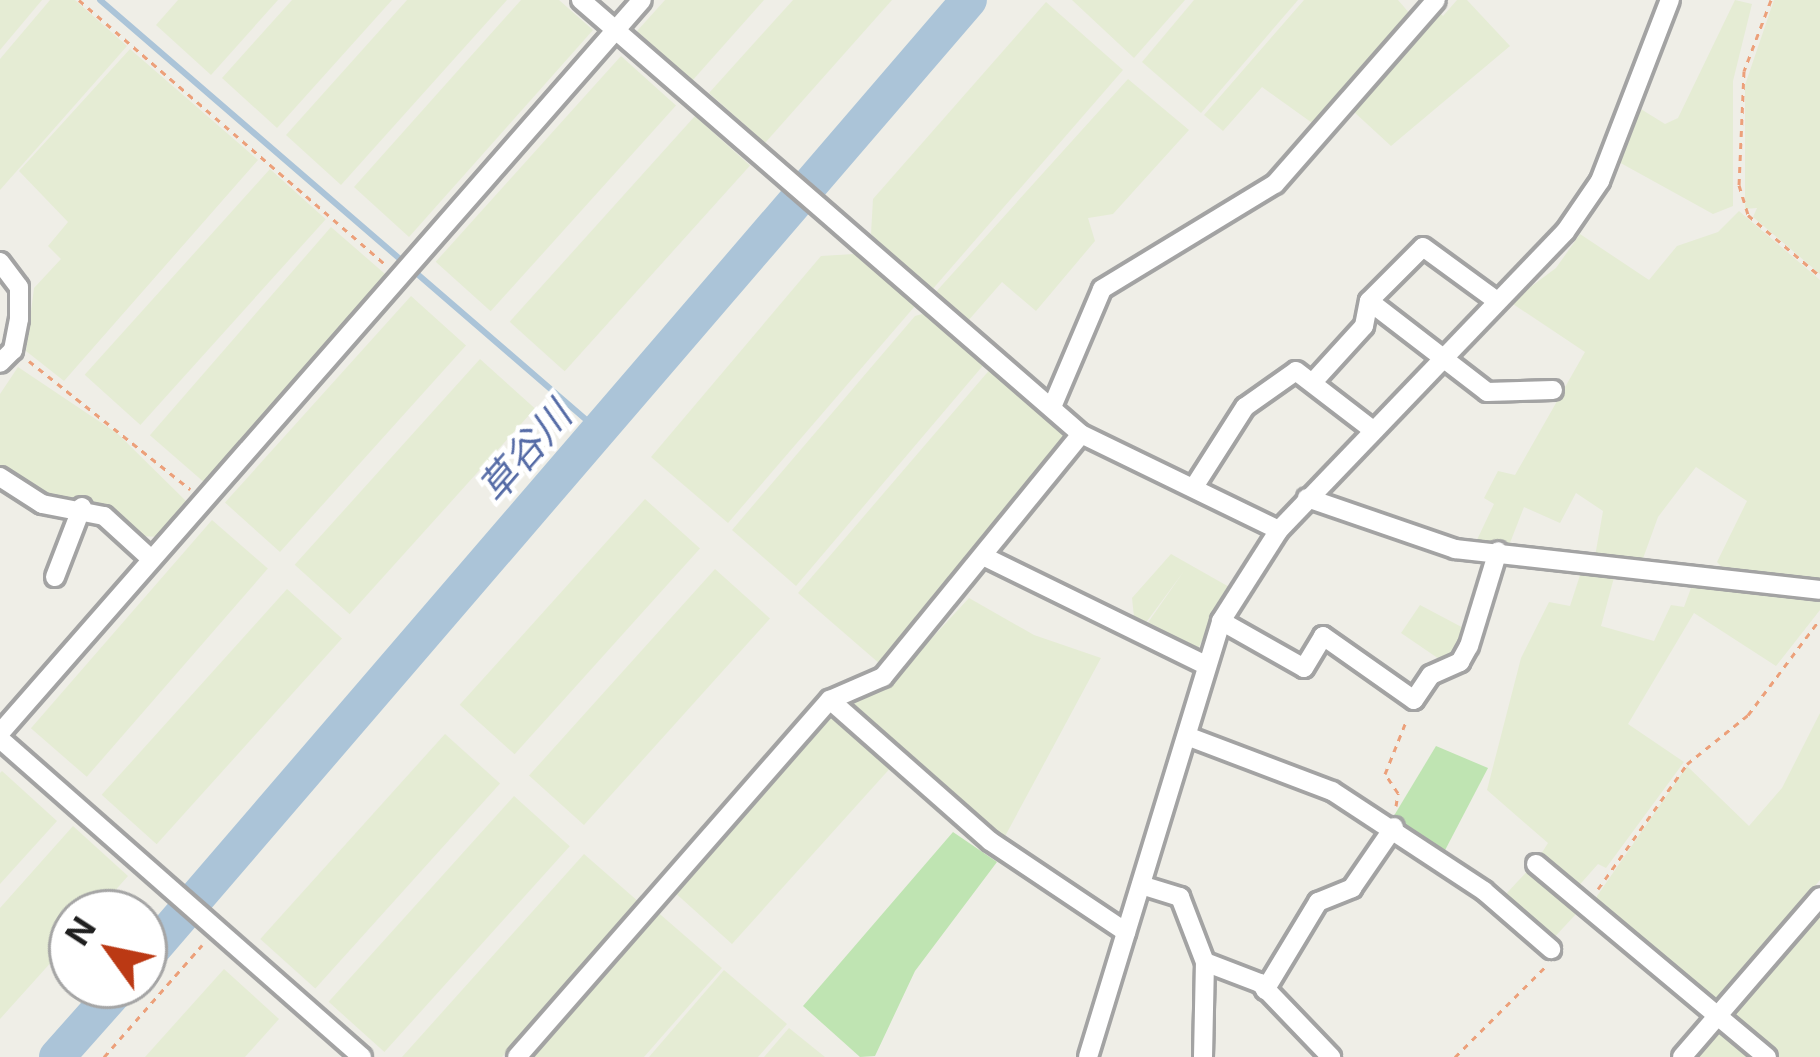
<!DOCTYPE html>
<html>
<head>
<meta charset="utf-8">
<style>
	body { margin:0 }
	#map { position:relative; width:1820px; height:1057px; overflow:hidden; background:#efeee7; font-family:Inter,"Noto Sans JP",sans-serif }
	div>[style] { position:absolute }
	.farmland>* { inset:0; background:#e5ecd4; transform-origin:0 0 }
	.grass>* { inset:0; background:#bfe4b2 }
	.stream>* { height:6px; margin:-3px; padding:0 3px; transform-origin:3px; border-radius:3px; background:#abc4d8 }
	.river>* { height:36px; margin:-18px; padding:0 18px; transform-origin:18px; border-radius:18px; background:#abc4d8 }
	.path>* { height:3px; margin-top:-1.5px; transform-origin:0; background:repeating-linear-gradient(90deg,#eca07a 0 6px,transparent 0 12px) }
	.roads { filter:drop-shadow(3px 0 #a3a3a3) drop-shadow(-3px 0 #a3a3a3) drop-shadow(0 3px #a3a3a3) drop-shadow(0 -3px #a3a3a3) }
	.minor>* { height:18px; margin:-9px; padding:0 9px; transform-origin:9px; border-radius:9px; background:#fff }
	span { translate:-50% -50%; white-space:nowrap; text-align:center; line-height:1.15; -webkit-text-stroke:9px #fff; paint-order:stroke }
	.water-label { font-size:39px; color:#556ba6; font-style:italic }
	.north { position:absolute; left:48px; top:889px; width:120px; height:120px; box-sizing:border-box; background:#fff; border:3px solid #a5a5a5; border-radius:50%; rotate:303deg; font-size:33px; font-weight:700; line-height:48px; text-align:center; color:#1f1f1f }
	.north::after { content:''; display:block; margin:auto; width:42px; height:54px; background:#bb3914; clip-path:polygon(50% 0,100% 100%,50% 72%,0 100%) }
</style>
</head>
<body>
<div id="map">
	<div class="farmland">
		<i style="clip-path:polygon(0 0,42px 0,0 50px)"></i>
		<i style="clip-path:polygon(50px 0,75px 0,127px 46px,0 190px,0 59px)"></i>
		<i style="clip-path:polygon(178px 0,278px 0,211px 75px,156px 25px)"></i>
		<i style="clip-path:polygon(292px 0,392px 0,277px 128px,222px 78px)"></i>
		<i style="clip-path:polygon(407px 0,507px 0,341px 185px,286px 135px)"></i>
		<i style="clip-path:polygon(521px 0,559px 0,593px 30px,409px 237px,354px 187px)"></i>
		<i style="clip-path:polygon(665px 0,764px 0,692px 81px,637px 31px)"></i>
		<i style="clip-path:polygon(793px 0,892px 0,765px 143px,709px 93px)"></i>
		<i style="clip-path:polygon(1072px 0,1185px 0,1134px 58px)"></i>
		<i style="clip-path:polygon(1194px 0,1298px 0,1201px 113px,1142px 62px)"></i>
		<i style="clip-path:polygon(1304px 0,1398px 0,1411px 15px,1315px 125px,1262px 87px,1223px 131px,1204px 115px)"></i>
		<i style="clip-path:polygon(1457px 0,1467px 0,1510px 46px,1391px 146px,1353px 111px,1438px 11px,1443px 16px)"></i>
		<i style="clip-path:polygon(1735px 0,1752px 4px,1733px 81px,1733px 206px,1713px 214px,1617px 161px,1636px 106px,1665px 124px,1678px 118px)"></i>
		<i style="clip-path:polygon(1774px 0,1820px 0,1820px 274px,1753px 217px,1757px 208px,1745px 209px,1745px 85px)"></i>
		<i style="clip-path:polygon(1046px 2px,1123px 70px,931px 291px,871px 234px,873px 199px)"></i>
		<i style="clip-path:polygon(130px 49px,258px 160px,64px 381px,26px 351px,34px 288px,61px 259px,48px 246px,68px 222px,19px 171px)"></i>
		<i style="left:621px;top:56px;width:74px;height:277px;rotate:42deg"></i>
		<i style="clip-path:polygon(1128px 79px,1189px 130px,1113px 214px,1088px 218px,1095px 241px,1036px 311px,1002px 282px,967px 322px,934px 294px)"></i>
		<i style="left:695px;top:116px;width:74px;height:277px;rotate:42deg"></i>
		<i style="left:270px;top:169px;width:75px;height:277px;rotate:42deg"></i>
		<i style="clip-path:polygon(1739px 211px,1820px 280px,1820px 583px,1722px 567px,1717px 562px,1747px 501px,1696px 467px,1658px 517px,1641px 564px,1594px 562px,1603px 511px,1576px 493px,1560px 523px,1524px 507px,1508px 548px,1475px 544px,1494px 504px,1484px 498px,1498px 471px,1515px 475px,1585px 352px,1510px 302px,1556px 268px,1580px 234px,1649px 280px,1677px 246px,1718px 232px)"></i>
		<i style="left:331px;top:227px;width:74px;height:276px;rotate:41deg"></i>
		<i style="clip-path:polygon(854px 254px,915px 306px,728px 523px,651px 457px,821px 256px)"></i>
		<i style="left:411px;top:296px;width:74px;height:278px;rotate:42deg"></i>
		<i style="clip-path:polygon(929px 312px,986px 362px,796px 586px,732px 530px,915px 316px)"></i>
		<i style="left:480px;top:359px;width:74px;height:277px;rotate:42deg"></i>
		<i style="clip-path:polygon(18px 367px,118px 434px,190px 505px,161px 537px,139px 536px,102px 505px,38px 495px,0 470px,0 394px)"></i>
		<i style="clip-path:polygon(992px 367px,1058px 422px,1065px 440px,880px 664px,798px 593px)"></i>
		<i style="left:645px;top:499px;width:74px;height:277px;rotate:42deg"></i>
		<i style="left:212px;top:520px;width:74px;height:276px;rotate:41deg"></i>
		<i style="clip-path:polygon(1171px 554px,1231px 588px,1196px 652px,1147px 624px,1184px 571px,1145px 624px,1134px 617px,1132px 598px)"></i>
		<i style="left:715px;top:569px;width:74px;height:278px;rotate:42deg"></i>
		<i style="clip-path:polygon(1582px 569px,1616px 570px,1601px 626px,1654px 641px,1671px 605px,1684px 607px,1694px 580px,1820px 597px,1820px 610px,1776px 666px,1694px 613px,1628px 724px,1684px 762px,1606px 868px,1598px 864px,1575px 890px,1538px 859px,1548px 843px,1487px 790px,1521px 658px,1549px 602px,1570px 606px)"></i>
		<i style="left:287px;top:589px;width:74px;height:277px;rotate:42deg"></i>
		<i style="clip-path:polygon(969px 598px,1034px 635px,1101px 658px,1003px 840px,844px 705px,905px 667px)"></i>
		<i style="clip-path:polygon(1420px 605px,1471px 632px,1459px 654px,1442px 661px,1401px 633px)"></i>
		<i style="left:826px;top:711px;width:86px;height:236px;rotate:42deg"></i>
		<i style="clip-path:polygon(1820px 713px,1820px 880px,1713px 1004px,1596px 905px,1597px 896px,1687px 766px,1749px 826px,1782px 788px)"></i>
		<i style="left:445px;top:734px;width:74px;height:276px;rotate:42deg"></i>
		<i style="clip-path:polygon(2px 771px,57px 821px,0 884px,0 773px)"></i>
		<i style="left:514px;top:796px;width:75px;height:277px;rotate:42deg"></i>
		<i style="clip-path:polygon(73px 826px,128px 876px,95px 913px,72px 913px,72px 939px,0 1019px,0 908px)"></i>
		<i style="clip-path:polygon(584px 854px,640px 903px,502px 1057px,402px 1057px)"></i>
		<i style="left:1532px;top:866px;width:65px;height:45px;rotate:43deg"></i>
		<i style="clip-path:polygon(654px 909px,722px 968px,644px 1057px,525px 1057px)"></i>
		<i style="clip-path:polygon(1820px 909px,1820px 1057px,1774px 1057px,1727px 1016px)"></i>
		<i style="clip-path:polygon(224px 969px,279px 1019px,245px 1057px,145px 1057px)"></i>
		<i style="clip-path:polygon(724px 970px,787px 1024px,758px 1057px,649px 1057px)"></i>
		<i style="clip-path:polygon(789px 1028px,825px 1057px,764px 1057px)"></i>
		<i style="clip-path:polygon(1722px 1029px,1755px 1057px,1697px 1057px)"></i>
	</div>
	<div class="grass">
		<i style="clip-path:polygon(1436px 746px,1488px 768px,1442px 856px,1392px 819px)"></i>
		<i style="clip-path:polygon(953px 832px,997px 862px,915px 971px,875px 1056px,860px 1057px,803px 1006px)"></i>
	</div>
	<div class="stream">
		<i style="left:100px;top:0;width:658px;rotate:40.81deg"></i>
	</div>
	<div class="river">
		<i style="left:144px;top:959px;width:1265px;rotate:-49.3deg"></i>
		<i style="left:57px;top:1057px;width:96px;rotate:-48.4deg"></i>
	</div>
	<div class="path">
		<i style="left:79px;top:0;width:406px;rotate:40.8deg"></i>
		<i style="left:1771px;top:0;width:76px;rotate:110.8deg"></i>
		<i style="left:1744px;top:71px;width:114px;rotate:92.5deg"></i>
		<i style="left:1739px;top:185px;width:31px;rotate:73deg"></i>
		<i style="left:1748px;top:215px;width:94px;rotate:40.3deg"></i>
		<i style="left:29px;top:361px;width:206px;rotate:38.5deg"></i>
		<i style="left:1396px;top:806px;width:13px;rotate:-81deg"></i>
		<i style="left:1398px;top:793px;width:23px;rotate:-124deg"></i>
		<i style="left:1385px;top:774px;width:59px;rotate:-68.2deg"></i>
		<i style="left:1598px;top:889px;width:153px;rotate:-54.5deg"></i>
		<i style="left:1687px;top:764px;width:78px;rotate:-38.8deg"></i>
		<i style="left:1748px;top:715px;width:120px;rotate:-53.1deg"></i>
		<i style="left:104px;top:1057px;width:149px;rotate:-48.8deg"></i>
		<i style="left:1455px;top:1057px;width:127px;rotate:-45deg"></i>
	</div>
	<div class="roads">
		<div class="minor">
			<i style="left:581px;top:0;width:662px;rotate:40.96deg"></i>
			<i style="left:1081px;top:434px;width:220px;rotate:25.9deg"></i>
			<i style="left:0;top:262px;width:31px;rotate:53deg"></i>
			<i style="left:19px;top:287px;width:32px;rotate:90deg"></i>
			<i style="left:19px;top:319px;width:32px;rotate:101deg"></i>
			<i style="left:13px;top:350px;width:18px;rotate:135deg"></i>
			<i style="left:1369px;top:301px;width:149px;rotate:37.6deg"></i>
			<i style="left:1487px;top:392px;width:66px;rotate:-1.7deg"></i>
			<i style="left:1314px;top:381px;width:74px;rotate:-47.7deg"></i>
			<i style="left:1364px;top:326px;width:25px;rotate:-79deg"></i>
			<i style="left:1369px;top:301px;width:76px;rotate:-45deg"></i>
			<i style="left:1423px;top:247px;width:92px;rotate:36.1deg"></i>
			<i style="left:1052px;top:407px;width:128px;rotate:-67deg"></i>
			<i style="left:1102px;top:289px;width:202px;rotate:-31.3deg"></i>
			<i style="left:1275px;top:184px;width:244px;rotate:-48.8deg"></i>
			<i style="left:0;top:477px;width:50px;rotate:32.7deg"></i>
			<i style="left:42px;top:504px;width:63px;rotate:11deg"></i>
			<i style="left:104px;top:516px;width:62px;rotate:42.4deg"></i>
			<i style="left:1194px;top:487px;width:95px;rotate:-57.5deg"></i>
			<i style="left:1245px;top:407px;width:62px;rotate:-35.2deg"></i>
			<i style="left:1296px;top:371px;width:97px;rotate:37.5deg"></i>
			<i style="left:1307px;top:498px;width:157px;rotate:19deg"></i>
			<i style="left:1455px;top:549px;width:367px;rotate:6.4deg"></i>
			<i style="left:987px;top:558px;width:243px;rotate:26.1deg"></i>
			<i style="left:55px;top:577px;width:75px;rotate:-68.9deg"></i>
			<i style="left:1221px;top:621px;width:95px;rotate:29.5deg"></i>
			<i style="left:1304px;top:668px;width:37px;rotate:-59deg"></i>
			<i style="left:1323px;top:636px;width:111px;rotate:35.1deg"></i>
			<i style="left:1414px;top:700px;width:30px;rotate:-56deg"></i>
			<i style="left:1431px;top:675px;width:32px;rotate:-24deg"></i>
			<i style="left:1460px;top:662px;width:18px;rotate:-61deg"></i>
			<i style="left:1469px;top:646px;width:99px;rotate:-73deg"></i>
			<i style="left:830px;top:700px;width:213px;rotate:41.4deg"></i>
			<i style="left:990px;top:841px;width:164px;rotate:33.8deg"></i>
			<i style="left:0;top:733px;width:974px;rotate:-48.79deg"></i>
			<i style="left:1187px;top:736px;width:155px;rotate:20.8deg"></i>
			<i style="left:1332px;top:791px;width:182px;rotate:33.3deg"></i>
			<i style="left:1484px;top:891px;width:89px;rotate:40.9deg"></i>
			<i style="left:0;top:739px;width:482px;rotate:41.3deg"></i>
			<i style="left:1536px;top:864px;width:301px;rotate:39.9deg"></i>
			<i style="left:1141px;top:885px;width:41px;rotate:17.1deg"></i>
			<i style="left:1180px;top:897px;width:70px;rotate:69deg"></i>
			<i style="left:1205px;top:962px;width:59px;rotate:20.9deg"></i>
			<i style="left:1260px;top:983px;width:103px;rotate:46.2deg"></i>
			<i style="left:1265px;top:990px;width:103px;rotate:-58.9deg"></i>
			<i style="left:1318px;top:902px;width:37px;rotate:-22deg"></i>
			<i style="left:1352px;top:888px;width:74px;rotate:-55.5deg"></i>
			<i style="left:517px;top:1057px;width:475px;rotate:-48.8deg"></i>
			<i style="left:830px;top:700px;width:58px;rotate:-23.5deg"></i>
			<i style="left:883px;top:677px;width:313px;rotate:-50.8deg"></i>
			<i style="left:1088px;top:1057px;width:456px;rotate:-73deg"></i>
			<i style="left:1221px;top:621px;width:108px;rotate:-57.5deg"></i>
			<i style="left:1279px;top:530px;width:413px;rotate:-46.2deg"></i>
			<i style="left:1565px;top:232px;width:62px;rotate:-55.5deg"></i>
			<i style="left:1600px;top:181px;width:194px;rotate:-68.9deg"></i>
			<i style="left:1203px;top:1057px;width:95px;rotate:-88.8deg"></i>
			<i style="left:1682px;top:1057px;width:211px;rotate:-49.2deg"></i>
		</div>
	</div>
	<div class="water-label">
		<span style="left:525px;top:452px;rotate:-49deg">草谷川</span>
	</div>
	<div class="north">N</div>
</div>
</body>
</html>
